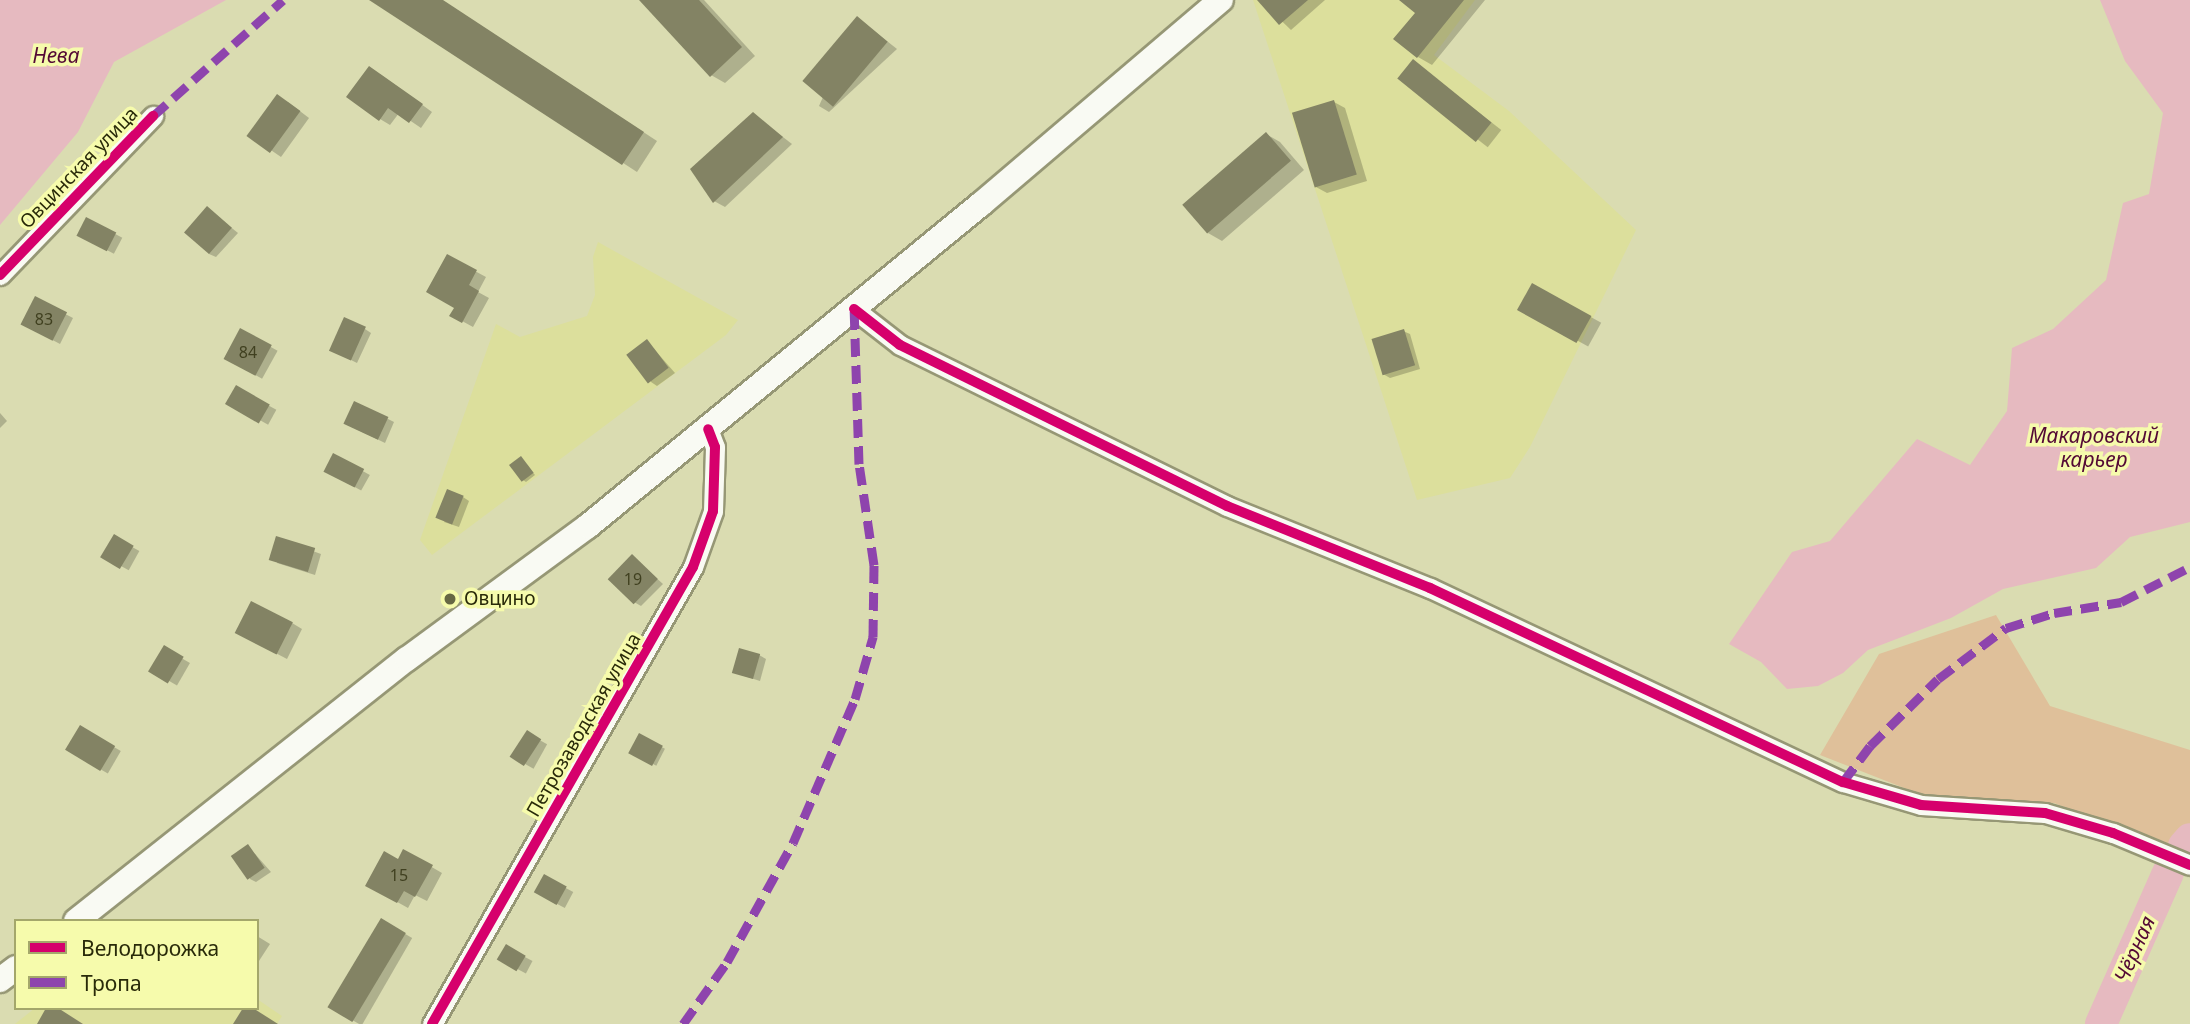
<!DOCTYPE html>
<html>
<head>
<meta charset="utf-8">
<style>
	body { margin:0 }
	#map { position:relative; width:2190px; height:1024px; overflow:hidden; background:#dadcb1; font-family:"Noto Sans",sans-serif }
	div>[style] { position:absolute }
	.built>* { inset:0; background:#dcdf9c }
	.green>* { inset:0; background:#dfc09a }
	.water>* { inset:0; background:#e6bac0 }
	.shadow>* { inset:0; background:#0003; transform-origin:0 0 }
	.river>* { height:32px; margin:-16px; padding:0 16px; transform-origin:16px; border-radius:16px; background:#e6bac0 }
	.building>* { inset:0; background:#838364; transform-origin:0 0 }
	.roads { filter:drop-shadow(2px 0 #969775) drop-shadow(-2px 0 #969775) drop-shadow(0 2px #969775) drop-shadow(0 -2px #969775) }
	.minor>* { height:19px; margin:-9.5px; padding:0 9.5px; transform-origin:9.5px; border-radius:9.5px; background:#f9faf3 }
	.major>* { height:24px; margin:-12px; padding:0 12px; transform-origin:12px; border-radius:12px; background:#f9faf3 }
	.quiet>* { height:9px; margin-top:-4.5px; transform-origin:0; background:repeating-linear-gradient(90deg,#8e44ad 0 18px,transparent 0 27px) }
	.cycleway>* { height:10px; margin:-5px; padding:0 5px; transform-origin:5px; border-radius:5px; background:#d6006c }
	.dots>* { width:19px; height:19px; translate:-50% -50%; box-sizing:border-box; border:4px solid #f6fbac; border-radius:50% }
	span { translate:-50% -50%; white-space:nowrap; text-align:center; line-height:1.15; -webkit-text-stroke:7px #f6fbac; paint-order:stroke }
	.number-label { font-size:16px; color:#404020 }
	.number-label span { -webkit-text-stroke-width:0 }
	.street-label { font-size:19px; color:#292a09 }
	.poi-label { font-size:19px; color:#292a09 }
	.left { translate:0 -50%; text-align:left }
	.water-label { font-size:21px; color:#540a35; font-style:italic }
	.legend { position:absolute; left:14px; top:919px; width:245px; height:91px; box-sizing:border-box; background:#f6fbac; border:2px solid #a4a76b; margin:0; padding:9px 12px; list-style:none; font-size:21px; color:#292a09 }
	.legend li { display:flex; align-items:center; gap:14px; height:35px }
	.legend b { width:35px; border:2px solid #a4a76b }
</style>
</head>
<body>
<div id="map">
	<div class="built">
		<i style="clip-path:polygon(1253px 0,1475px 0,1434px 55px,1509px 111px,1636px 230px,1530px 447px,1510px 478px,1417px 500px)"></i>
		<i style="clip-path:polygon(598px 242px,738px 320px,726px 335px,432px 555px,420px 540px,496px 324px,520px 337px,587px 316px,595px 295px,593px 257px)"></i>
		<i style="clip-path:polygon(257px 999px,282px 1016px,277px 1024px,15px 1024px,35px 1008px,257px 1008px)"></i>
	</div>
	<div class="green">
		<i style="clip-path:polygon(1996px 615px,2050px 706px,2190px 750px,2190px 857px,2054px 803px,1922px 795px,1820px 755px,1879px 654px)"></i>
	</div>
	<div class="water">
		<i style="clip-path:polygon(0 0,226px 0,114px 62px,78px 132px,0 225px)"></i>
		<i style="clip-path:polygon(2100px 0,2190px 0,2190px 522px,2130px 537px,2096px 568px,2003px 589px,1951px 618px,1868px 650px,1843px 673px,1818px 686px,1787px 689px,1761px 662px,1729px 644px,1792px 552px,1830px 541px,1917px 439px,1970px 465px,2007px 411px,2012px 348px,2053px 329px,2106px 280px,2123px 203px,2149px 194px,2163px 113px,2125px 61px)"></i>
	</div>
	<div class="shadow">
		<i style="clip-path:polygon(372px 0,442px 0,657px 141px,637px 172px)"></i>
		<i style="clip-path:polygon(642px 0,704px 0,755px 56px,725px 83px,711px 75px)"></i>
		<i style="clip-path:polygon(1260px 0,1325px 0,1291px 30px)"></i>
		<i style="clip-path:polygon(1402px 0,1485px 0,1432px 65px,1418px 57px,1417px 13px)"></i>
		<i style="clip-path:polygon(858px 18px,897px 49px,829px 112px,819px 106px)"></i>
		<i style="left:1413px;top:61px;width:112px;height:22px;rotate:38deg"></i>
		<i style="clip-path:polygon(380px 74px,432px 112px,421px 128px,399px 113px,390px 125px,380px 119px)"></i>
		<i style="clip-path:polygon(288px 102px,309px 118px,281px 157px,249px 135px)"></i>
		<i style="clip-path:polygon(1334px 102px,1345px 108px,1367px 181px,1327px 193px,1316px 187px)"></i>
		<i style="clip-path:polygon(753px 114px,792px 144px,725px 207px,714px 201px)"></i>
		<i style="clip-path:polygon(1266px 134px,1280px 142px,1304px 170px,1222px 241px,1208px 233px)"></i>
		<i style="clip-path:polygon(207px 208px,238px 233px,216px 257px,209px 254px)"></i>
		<i style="left:87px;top:219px;width:40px;height:18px;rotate:28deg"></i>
		<i style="clip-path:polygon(447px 256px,486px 277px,478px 292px,489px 298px,473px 327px,451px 315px,456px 307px)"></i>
		<i style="left:1533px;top:285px;width:78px;height:27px;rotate:29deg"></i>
		<i style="clip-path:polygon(36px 299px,73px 318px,60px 344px,30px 328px)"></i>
		<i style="clip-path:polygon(365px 329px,371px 333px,357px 363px,337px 353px)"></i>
		<i style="left:240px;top:330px;width:43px;height:32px;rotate:29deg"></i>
		<i style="clip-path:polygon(1403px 331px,1410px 334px,1420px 369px,1390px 378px,1383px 374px)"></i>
		<i style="clip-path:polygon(647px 341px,675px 373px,657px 386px,651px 382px)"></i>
		<i style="left:237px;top:388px;width:45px;height:17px;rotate:29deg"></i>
		<i style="clip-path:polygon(0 413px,7px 421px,0 428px)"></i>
		<i style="clip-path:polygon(388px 419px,394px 422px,385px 443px,352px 427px)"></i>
		<i style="left:334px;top:455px;width:41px;height:18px;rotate:29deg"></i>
		<i style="clip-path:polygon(521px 458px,535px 475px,526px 482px,523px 480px)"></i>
		<i style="clip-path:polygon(463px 497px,469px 501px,459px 527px,444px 522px)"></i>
		<i style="left:114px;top:537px;width:29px;height:22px;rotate:29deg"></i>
		<i style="clip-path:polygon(277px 538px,321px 554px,315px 575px,277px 563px)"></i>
		<i style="clip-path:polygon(632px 556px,663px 584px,641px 606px,634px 602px)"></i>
		<i style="clip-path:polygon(292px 623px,302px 629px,287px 659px,247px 638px)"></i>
		<i style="left:164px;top:648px;width:30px;height:26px;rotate:30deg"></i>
		<i style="clip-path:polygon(759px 655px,766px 659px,760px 681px,735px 673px)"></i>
		<i style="left:81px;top:728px;width:46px;height:26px;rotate:30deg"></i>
		<i style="left:527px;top:733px;width:23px;height:28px;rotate:29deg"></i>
		<i style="left:640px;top:736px;width:28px;height:19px;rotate:27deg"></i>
		<i style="clip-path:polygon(248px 846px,271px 872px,256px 882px,250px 879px)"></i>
		<i style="clip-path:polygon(404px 851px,442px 873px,427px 901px,415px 895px,408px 908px,367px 885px,399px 861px)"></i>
		<i style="left:545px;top:877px;width:32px;height:18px;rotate:28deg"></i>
		<i style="left:381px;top:920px;width:36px;height:101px;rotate:30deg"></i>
		<i style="clip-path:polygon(257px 936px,270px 944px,257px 964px)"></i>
		<i style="left:506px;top:947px;width:30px;height:14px;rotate:28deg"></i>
	</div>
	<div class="river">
		<i style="left:2184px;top:846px;width:9px;rotate:-49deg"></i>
		<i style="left:2101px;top:1024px;width:165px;rotate:-66.1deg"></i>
	</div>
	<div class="building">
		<i style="clip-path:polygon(369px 0,443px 0,644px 132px,622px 165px)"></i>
		<i style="clip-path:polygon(639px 0,699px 0,742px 47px,710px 77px)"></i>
		<i style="clip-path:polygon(1257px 0,1308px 0,1279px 25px)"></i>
		<i style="clip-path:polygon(1399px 0,1464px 0,1417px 58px,1393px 39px,1415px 13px)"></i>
		<i style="left:857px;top:16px;width:40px;height:85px;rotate:40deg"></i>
		<i style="left:1413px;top:59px;width:101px;height:25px;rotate:39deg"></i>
		<i style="clip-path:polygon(369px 66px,423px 104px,409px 123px,388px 108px,379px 121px,346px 97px)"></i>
		<i style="left:277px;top:94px;width:29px;height:52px;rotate:36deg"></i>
		<i style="left:1334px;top:100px;width:78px;height:44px;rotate:73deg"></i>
		<i style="clip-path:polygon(753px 112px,783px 137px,713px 203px,690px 169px)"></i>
		<i style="left:1266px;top:132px;width:38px;height:111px;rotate:49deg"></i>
		<i style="left:207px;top:206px;width:33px;height:35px;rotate:41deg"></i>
		<i style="left:86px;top:217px;width:34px;height:21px;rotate:27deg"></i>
		<i style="clip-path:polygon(447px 254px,477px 270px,469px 285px,479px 291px,462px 323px,449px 316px,454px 308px,426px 292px)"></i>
		<i style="left:1532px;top:283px;width:68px;height:31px;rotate:29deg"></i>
		<i style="left:35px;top:296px;width:36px;height:32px;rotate:27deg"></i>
		<i style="left:344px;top:317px;width:24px;height:37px;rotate:24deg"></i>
		<i style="left:240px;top:328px;width:36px;height:35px;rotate:28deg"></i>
		<i style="left:1404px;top:329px;width:38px;height:34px;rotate:73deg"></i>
		<i style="left:647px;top:339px;width:36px;height:26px;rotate:53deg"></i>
		<i style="left:236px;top:385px;width:39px;height:22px;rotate:30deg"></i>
		<i style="left:354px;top:401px;width:38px;height:25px;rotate:25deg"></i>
		<i style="left:333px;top:453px;width:35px;height:21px;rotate:27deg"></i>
		<i style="left:521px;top:456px;width:21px;height:15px;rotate:53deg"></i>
		<i style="left:447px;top:489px;width:18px;height:31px;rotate:22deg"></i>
		<i style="left:114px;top:534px;width:23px;height:27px;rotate:31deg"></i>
		<i style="left:276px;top:536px;width:41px;height:25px;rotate:17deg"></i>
		<i style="left:632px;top:554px;width:36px;height:35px;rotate:44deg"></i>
		<i style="left:251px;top:601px;width:47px;height:36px;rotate:27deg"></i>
		<i style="left:164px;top:645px;width:23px;height:31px;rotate:31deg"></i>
		<i style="left:739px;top:648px;width:22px;height:26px;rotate:16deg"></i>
		<i style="left:80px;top:725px;width:41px;height:29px;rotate:31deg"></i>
		<i style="left:527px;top:730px;width:17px;height:32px;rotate:33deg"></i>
		<i style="left:639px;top:733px;width:27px;height:23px;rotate:28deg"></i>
		<i style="left:248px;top:844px;width:29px;height:21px;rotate:55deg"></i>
		<i style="clip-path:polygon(403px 849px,433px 865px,415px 897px,404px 891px,397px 903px,365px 886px,384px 851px,398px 859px)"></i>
		<i style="left:544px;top:874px;width:26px;height:21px;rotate:29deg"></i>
		<i style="left:381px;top:918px;width:29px;height:104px;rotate:31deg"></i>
		<i style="left:506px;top:944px;width:23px;height:18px;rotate:31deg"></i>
		<i style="clip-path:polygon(46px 1008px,58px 1008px,83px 1024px,37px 1024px)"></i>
		<i style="clip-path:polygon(243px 1008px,253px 1008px,278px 1024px,233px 1024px)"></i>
	</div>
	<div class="roads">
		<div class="minor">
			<i style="left:0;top:275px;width:221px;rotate:-46.1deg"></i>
			<i style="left:854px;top:309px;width:58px;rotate:38deg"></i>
			<i style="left:900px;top:345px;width:364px;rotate:26.2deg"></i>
			<i style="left:1227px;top:506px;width:219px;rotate:22deg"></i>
			<i style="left:1430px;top:588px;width:456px;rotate:25.2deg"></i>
			<i style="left:1843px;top:782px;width:81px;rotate:16.4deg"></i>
			<i style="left:1921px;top:805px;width:124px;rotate:3.7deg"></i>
			<i style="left:2045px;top:813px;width:71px;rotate:16.4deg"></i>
			<i style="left:2113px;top:833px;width:83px;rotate:22.6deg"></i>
			<i style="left:432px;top:1024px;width:526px;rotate:-60.27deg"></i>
			<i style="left:693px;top:567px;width:59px;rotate:-70.3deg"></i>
			<i style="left:713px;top:511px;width:64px;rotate:-88.2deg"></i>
			<i style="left:715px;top:447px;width:19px;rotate:-111deg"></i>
		</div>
		<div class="major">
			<i style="left:76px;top:921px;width:422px;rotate:-38.4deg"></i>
			<i style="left:407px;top:659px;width:225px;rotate:-36.3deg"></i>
			<i style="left:588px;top:526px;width:508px;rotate:-39.33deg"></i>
			<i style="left:981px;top:204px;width:315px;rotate:-40.4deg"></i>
			<i style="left:0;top:980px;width:20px;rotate:-37deg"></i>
		</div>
	</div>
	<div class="quiet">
		<i style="left:153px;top:116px;width:174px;rotate:-41.7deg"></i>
		<i style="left:1843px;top:782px;width:45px;rotate:-53.1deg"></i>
		<i style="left:1870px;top:746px;width:95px;rotate:-44.6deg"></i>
		<i style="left:1938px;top:679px;width:85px;rotate:-36.9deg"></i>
		<i style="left:2006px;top:628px;width:50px;rotate:-17.4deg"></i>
		<i style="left:2054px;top:613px;width:68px;rotate:-9.3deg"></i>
		<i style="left:2121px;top:602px;width:77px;rotate:-26.9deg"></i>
		<i style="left:683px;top:1024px;width:76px;rotate:-54.6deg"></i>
		<i style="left:727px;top:962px;width:136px;rotate:-61deg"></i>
		<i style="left:793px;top:843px;width:157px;rotate:-66.7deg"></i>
		<i style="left:855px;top:699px;width:65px;rotate:-73.8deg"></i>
		<i style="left:873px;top:637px;width:72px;rotate:-89.2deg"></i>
		<i style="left:874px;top:565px;width:102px;rotate:-98.4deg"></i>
		<i style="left:859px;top:464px;width:155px;rotate:-91.8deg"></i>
	</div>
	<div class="cycleway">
		<i style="left:0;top:275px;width:221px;rotate:-46.1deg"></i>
		<i style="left:854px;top:309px;width:58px;rotate:38deg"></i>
		<i style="left:900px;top:345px;width:364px;rotate:26.2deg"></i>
		<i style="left:1227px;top:506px;width:219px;rotate:22deg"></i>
		<i style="left:1430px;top:588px;width:456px;rotate:25.2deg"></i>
		<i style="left:1843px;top:782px;width:81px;rotate:16.4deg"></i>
		<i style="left:1921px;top:805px;width:124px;rotate:3.7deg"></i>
		<i style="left:2045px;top:813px;width:71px;rotate:16.4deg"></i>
		<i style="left:2113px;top:833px;width:83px;rotate:22.6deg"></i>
		<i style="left:432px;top:1024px;width:526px;rotate:-60.27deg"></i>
		<i style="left:693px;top:567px;width:59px;rotate:-70.3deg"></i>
		<i style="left:713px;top:511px;width:64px;rotate:-88.2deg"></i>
		<i style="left:715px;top:447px;width:19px;rotate:-111deg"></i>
	</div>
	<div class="dots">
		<i style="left:450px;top:599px;background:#676844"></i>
	</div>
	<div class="number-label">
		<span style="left:44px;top:319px">83</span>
		<span style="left:248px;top:352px">84</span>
		<span style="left:633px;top:579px">19</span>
		<span style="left:399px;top:875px">15</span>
	</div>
	<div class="street-label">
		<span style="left:79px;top:168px;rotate:-46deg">Овцинская улица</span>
		<span style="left:584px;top:725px;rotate:-60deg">Петрозаводская улица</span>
	</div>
	<div class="poi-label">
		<span class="left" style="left:464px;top:599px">Овцино</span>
	</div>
	<div class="water-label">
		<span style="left:56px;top:55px">Нева</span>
		<span style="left:2094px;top:447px">Макаровский<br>карьер</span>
		<span style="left:2134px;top:949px;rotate:-66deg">Чёрная</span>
	</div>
	<ul class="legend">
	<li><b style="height:9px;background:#d6006c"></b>Велодорожка</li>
	<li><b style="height:9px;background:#8e44ad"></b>Тропа</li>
	</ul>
</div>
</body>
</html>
